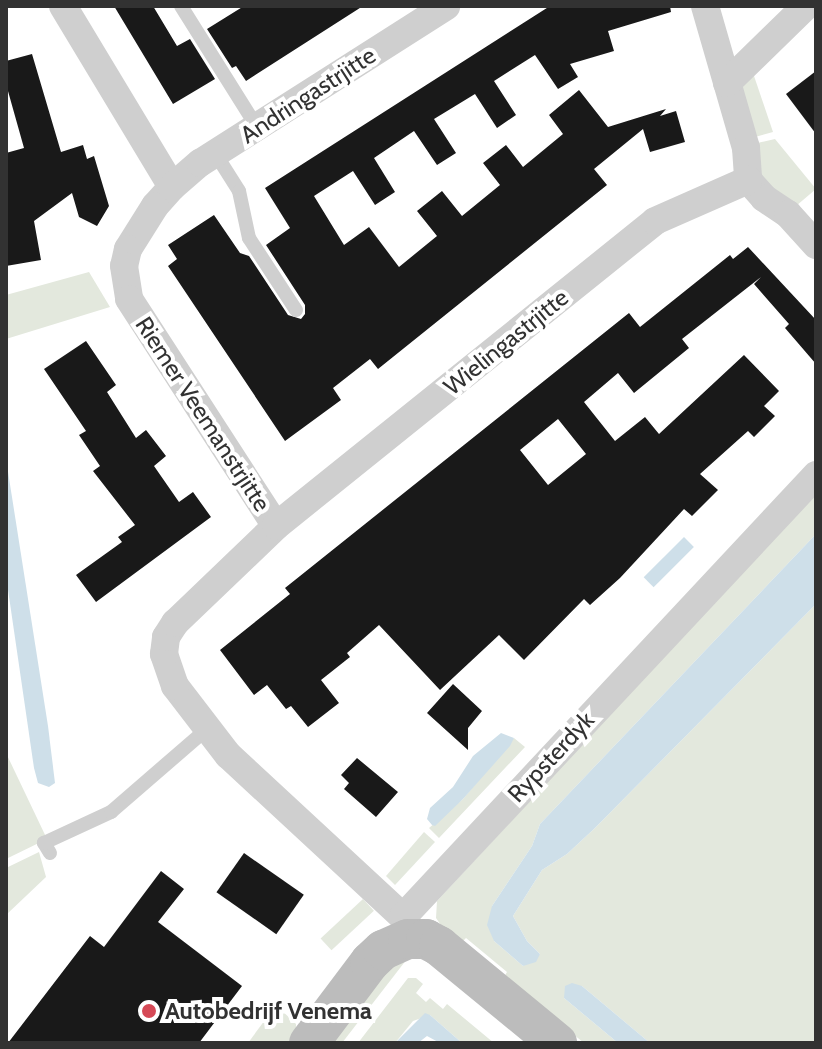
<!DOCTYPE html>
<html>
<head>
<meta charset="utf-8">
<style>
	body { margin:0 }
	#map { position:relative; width:822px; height:1049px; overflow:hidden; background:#fff; font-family:Cabin,sans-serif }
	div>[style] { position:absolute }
	.green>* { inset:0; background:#e3e8dd; transform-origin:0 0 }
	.water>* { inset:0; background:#cedfe9; transform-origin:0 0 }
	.building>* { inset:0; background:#191919; transform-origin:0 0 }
	.lane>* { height:14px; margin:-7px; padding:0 7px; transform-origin:7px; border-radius:7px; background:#cfcfcf }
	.street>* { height:28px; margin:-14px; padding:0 14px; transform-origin:14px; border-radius:14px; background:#cfcfcf }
	.secondary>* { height:40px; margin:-20px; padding:0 20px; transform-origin:20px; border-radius:20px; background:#bcbcbc }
	.dots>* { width:22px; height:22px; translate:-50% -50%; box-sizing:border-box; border:4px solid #fff; border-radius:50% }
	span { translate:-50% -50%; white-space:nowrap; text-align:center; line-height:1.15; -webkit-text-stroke:8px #fff; paint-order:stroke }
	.street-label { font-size:24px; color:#323232 }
	.poi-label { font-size:24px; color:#323232; font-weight:700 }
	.left { translate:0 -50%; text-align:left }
	.frame { position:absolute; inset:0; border:8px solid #323232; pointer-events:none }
</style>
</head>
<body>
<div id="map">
	<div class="green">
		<i style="clip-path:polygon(752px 70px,773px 132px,755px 137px,741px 89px)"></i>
		<i style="clip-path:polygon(775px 139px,816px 189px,796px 206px,761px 181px,757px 143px)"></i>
		<i style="clip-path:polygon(89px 272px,110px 307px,6px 339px,6px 295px)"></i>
		<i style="clip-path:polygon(816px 492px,816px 534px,540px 824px,532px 846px,492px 906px,494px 941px,523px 966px,540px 954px,527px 941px,513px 916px,542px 870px,567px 854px,595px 828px,816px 604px,816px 1043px,650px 1043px,582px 986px,564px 998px,618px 1043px,584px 1043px,504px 977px,507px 972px,466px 938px,461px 943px,445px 931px,436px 918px,437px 901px)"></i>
		<i style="clip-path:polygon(514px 738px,525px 747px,439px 838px,429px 828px,463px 799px)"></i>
		<i style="clip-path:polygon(6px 753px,47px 839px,6px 859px)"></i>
		<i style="clip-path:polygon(424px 832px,435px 842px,395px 885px,386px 876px)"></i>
		<i style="clip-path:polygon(39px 852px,46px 877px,6px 915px,6px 868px)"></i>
		<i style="left:363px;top:899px;width:16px;height:58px;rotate:47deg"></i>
		<i style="clip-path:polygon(407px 959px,342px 1043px,325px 1043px,382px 970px)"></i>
		<i style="clip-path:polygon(408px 978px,416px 978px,423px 984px,416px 993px,426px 1002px,430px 998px,443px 1009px,447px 1004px,494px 1043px,462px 1043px,430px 1015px,413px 1021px,395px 1043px,358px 1043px)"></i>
		<i style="clip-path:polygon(276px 1005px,296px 1024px,296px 1035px,290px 1043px,248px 1043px)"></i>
	</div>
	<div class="water">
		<i style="clip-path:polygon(6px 459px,48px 726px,55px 783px,49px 787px,38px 783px,34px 768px,6px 576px)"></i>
		<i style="clip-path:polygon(816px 534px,816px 604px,595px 828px,567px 854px,542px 870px,513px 916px,527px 941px,540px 954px,536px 962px,523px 966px,494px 941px,487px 925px,492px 906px,532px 846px,540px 824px)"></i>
		<i style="left:684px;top:537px;width:14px;height:57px;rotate:45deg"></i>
		<i style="clip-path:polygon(501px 733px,514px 738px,510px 746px,463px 799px,435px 826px,432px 825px,427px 819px,430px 808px,453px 787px,473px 756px)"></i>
		<i style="clip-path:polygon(572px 983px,582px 986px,650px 1043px,618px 1043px,564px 998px,565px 986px)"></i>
		<i style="clip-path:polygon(425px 1013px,430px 1015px,462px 1043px,440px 1043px,427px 1036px,418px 1043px,395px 1043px)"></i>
	</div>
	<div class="building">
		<i style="clip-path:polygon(114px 6px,153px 6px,177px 46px,190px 39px,215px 79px,173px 104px)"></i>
		<i style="clip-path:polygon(244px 6px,363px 6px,246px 81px,236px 66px,232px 68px,207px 29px)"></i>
		<i style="clip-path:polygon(550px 6px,670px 6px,671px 12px,608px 31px,614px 51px,570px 64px,578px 77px,558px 89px,535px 55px,494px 81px,516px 115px,497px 128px,475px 94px,434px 119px,456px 153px,437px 165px,414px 131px,374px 158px,395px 192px,375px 205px,353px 171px,314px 196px,344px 245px,369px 227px,399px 267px,437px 236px,417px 211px,442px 191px,462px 216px,500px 185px,483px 163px,506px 145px,523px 167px,563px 134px,549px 115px,579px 90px,608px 127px,666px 109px,660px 116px,676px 111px,685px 142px,650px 152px,643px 129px,594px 169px,607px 185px,378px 369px,370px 359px,333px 388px,341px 400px,285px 441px,168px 266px,177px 259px,168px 245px,214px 215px,240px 253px,249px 256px,288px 315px,301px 319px,305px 314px,305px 305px,266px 245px,290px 228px,265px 188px)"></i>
		<i style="clip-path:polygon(32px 54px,61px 152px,83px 145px,87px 159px,94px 156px,109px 206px,97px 226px,79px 217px,72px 193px,34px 221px,41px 260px,6px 266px,6px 153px,24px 148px,6px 84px,6px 61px)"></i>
		<i style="clip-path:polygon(816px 71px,816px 134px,786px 94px)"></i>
		<i style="clip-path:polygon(evenodd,748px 247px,816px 320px,816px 364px,785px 328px,789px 324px,754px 284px,761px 277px,682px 339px,689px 348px,634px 393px,618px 373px,584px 402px,615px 441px,645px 417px,659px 434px,744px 355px,779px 391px,764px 406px,775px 416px,754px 437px,748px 431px,700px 474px,718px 490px,692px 516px,684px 509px,620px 578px,590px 605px,584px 599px,524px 660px,499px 635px,440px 690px,379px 625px,347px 653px,350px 657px,321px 680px,339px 703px,308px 727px,291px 706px,286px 709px,267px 685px,254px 695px,220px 650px,290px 594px,285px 588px,629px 313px,640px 327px,730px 255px,733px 259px,748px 247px,558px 419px,586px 454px,548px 485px,520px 450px,558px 419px)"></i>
		<i style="clip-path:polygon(86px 341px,116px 385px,107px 392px,136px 438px,146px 430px,166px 456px,154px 466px,179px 502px,193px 492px,211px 517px,96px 602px,76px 575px,122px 542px,118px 537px,135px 525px,93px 471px,100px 466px,79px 435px,86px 431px,44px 369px)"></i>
		<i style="clip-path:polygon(453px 684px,482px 711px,468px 728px,468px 750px,427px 713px)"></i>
		<i style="clip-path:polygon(357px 758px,398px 792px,376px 817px,344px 789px,349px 783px,341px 775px)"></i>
		<i style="left:244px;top:853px;width:73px;height:48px;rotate:35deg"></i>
		<i style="clip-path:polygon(161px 871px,184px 889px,158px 922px,242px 986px,199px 1043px,8px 1043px,90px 936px,104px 947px)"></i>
	</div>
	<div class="lane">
		<i style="left:181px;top:6px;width:143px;rotate:57.9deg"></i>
		<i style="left:215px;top:153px;width:45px;rotate:57.7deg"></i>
		<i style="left:239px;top:191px;width:48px;rotate:78deg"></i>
		<i style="left:249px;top:238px;width:86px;rotate:56.9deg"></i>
		<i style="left:50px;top:853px;width:12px;rotate:-121deg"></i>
		<i style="left:44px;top:843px;width:74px;rotate:-24.8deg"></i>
		<i style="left:111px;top:812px;width:128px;rotate:-40.9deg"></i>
	</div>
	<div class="street">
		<i style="left:63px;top:6px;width:211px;rotate:58.9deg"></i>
		<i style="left:172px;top:187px;width:25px;rotate:132deg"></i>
		<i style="left:155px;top:206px;width:51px;rotate:122.1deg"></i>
		<i style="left:128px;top:249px;width:17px;rotate:103deg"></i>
		<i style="left:124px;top:266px;width:33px;rotate:81deg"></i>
		<i style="left:129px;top:299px;width:270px;rotate:57.1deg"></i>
		<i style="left:705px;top:6px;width:148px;rotate:73.9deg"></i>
		<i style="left:746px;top:148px;width:32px;rotate:86deg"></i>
		<i style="left:748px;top:180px;width:24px;rotate:48deg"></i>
		<i style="left:764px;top:198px;width:29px;rotate:34deg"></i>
		<i style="left:788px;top:214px;width:42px;rotate:47.9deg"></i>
		<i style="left:727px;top:83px;width:110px;rotate:-44.3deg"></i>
		<i style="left:172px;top:187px;width:37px;rotate:-41deg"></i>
		<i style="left:200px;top:163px;width:292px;rotate:-32.5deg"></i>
		<i style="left:403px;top:917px;width:238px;rotate:-137.2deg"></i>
		<i style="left:228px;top:755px;width:87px;rotate:-127.5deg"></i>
		<i style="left:175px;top:686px;width:34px;rotate:-109deg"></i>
		<i style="left:164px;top:654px;width:17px;rotate:-83deg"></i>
		<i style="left:166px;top:637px;width:17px;rotate:-57deg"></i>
		<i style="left:175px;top:623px;width:140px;rotate:-43.8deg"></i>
		<i style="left:276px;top:526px;width:486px;rotate:-38.8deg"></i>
		<i style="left:655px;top:221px;width:102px;rotate:-23.8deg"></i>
		<i style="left:403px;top:917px;width:605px;rotate:-46.94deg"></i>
	</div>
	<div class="secondary">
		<i style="left:309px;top:1043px;width:101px;rotate:-53deg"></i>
		<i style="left:370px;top:962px;width:18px;rotate:-43deg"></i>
		<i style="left:383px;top:950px;width:27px;rotate:-24deg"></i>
		<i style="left:408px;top:939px;width:18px"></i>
		<i style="left:426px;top:939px;width:15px;rotate:28deg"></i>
		<i style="left:439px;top:946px;width:153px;rotate:39.4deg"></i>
	</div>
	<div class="dots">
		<i style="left:149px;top:1011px;background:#d54956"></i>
	</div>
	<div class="street-label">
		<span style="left:308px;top:95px;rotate:-33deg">Andringastrjitte</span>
		<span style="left:506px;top:342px;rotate:-39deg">Wielingastrjitte</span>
		<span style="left:203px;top:414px;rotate:57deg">Riemer Veemanstrjitte</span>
		<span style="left:551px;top:757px;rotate:-47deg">Rypsterdyk</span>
	</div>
	<div class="poi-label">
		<span class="left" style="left:165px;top:1011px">Autobedrijf Venema</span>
	</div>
	<div class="frame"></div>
</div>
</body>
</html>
